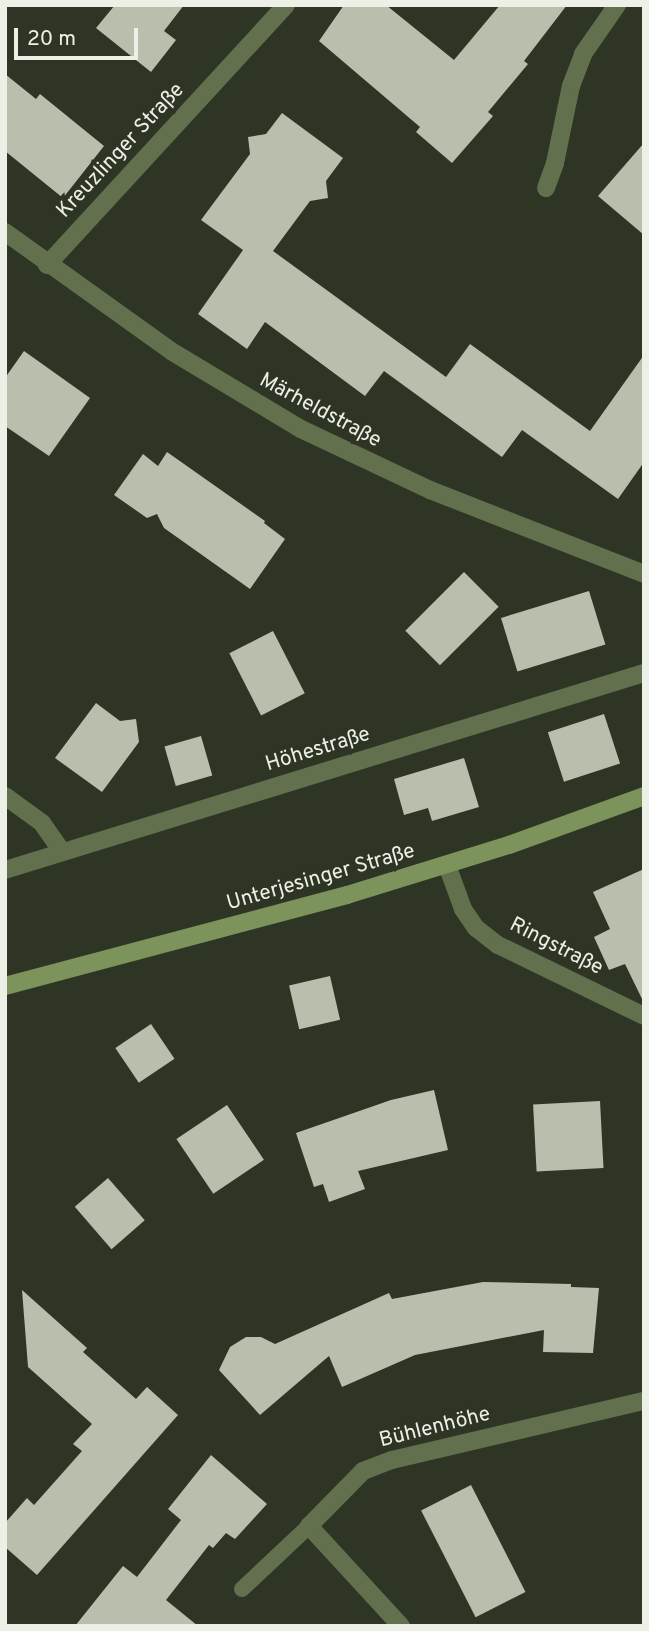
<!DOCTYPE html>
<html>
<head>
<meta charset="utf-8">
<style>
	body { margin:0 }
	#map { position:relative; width:649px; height:1631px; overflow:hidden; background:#2e3525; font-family:Overpass,sans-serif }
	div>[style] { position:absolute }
	.building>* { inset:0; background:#b8c0ad; transform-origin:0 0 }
	.service>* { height:16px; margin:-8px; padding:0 8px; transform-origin:8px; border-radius:8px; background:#62704e }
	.minor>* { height:18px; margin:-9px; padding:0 9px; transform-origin:9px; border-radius:9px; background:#62704e }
	.secondary>* { height:18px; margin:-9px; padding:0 9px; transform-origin:9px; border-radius:9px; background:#7c935b }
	span { translate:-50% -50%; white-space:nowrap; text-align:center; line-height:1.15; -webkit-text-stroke:7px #2e3525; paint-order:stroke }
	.street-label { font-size:21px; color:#ecf0e6 }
	.frame { position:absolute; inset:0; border:7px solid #ecf0e6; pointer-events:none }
	.scale { position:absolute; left:14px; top:28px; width:124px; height:32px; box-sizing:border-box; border:4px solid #ecf0e6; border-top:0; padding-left:9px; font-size:21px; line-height:24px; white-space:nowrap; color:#ecf0e6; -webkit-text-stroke:5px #2e3525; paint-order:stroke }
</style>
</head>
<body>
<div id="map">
	<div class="building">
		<i style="clip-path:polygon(115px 5px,184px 5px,164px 31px,176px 40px,151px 72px,96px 28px)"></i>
		<i style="clip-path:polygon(344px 5px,386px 5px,454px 60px,500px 5px,567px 5px,524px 61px,528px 64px,488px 112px,493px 116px,452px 163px,416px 132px,420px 127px,319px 41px)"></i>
		<i style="clip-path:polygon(5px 74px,36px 99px,40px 94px,104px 146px,63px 198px,5px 151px)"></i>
		<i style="clip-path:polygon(282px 113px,343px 158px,326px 181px,328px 198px,310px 201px,273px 251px,446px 377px,470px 344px,590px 431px,644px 355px,644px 462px,618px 499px,522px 430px,502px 457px,384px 371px,365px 396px,265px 322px,247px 349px,198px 314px,243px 250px,201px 220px,250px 154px,248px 137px,266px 134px)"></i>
		<i style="clip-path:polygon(644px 143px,644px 235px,598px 196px)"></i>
		<i style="clip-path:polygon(24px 351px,90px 398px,49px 456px,5px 426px,5px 378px)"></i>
		<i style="clip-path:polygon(167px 452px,265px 521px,264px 523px,285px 539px,250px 589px,164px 528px,157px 514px,147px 518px,114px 495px,143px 454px,158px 466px)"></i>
		<i style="left:464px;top:572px;width:49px;height:83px;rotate:45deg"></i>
		<i style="left:589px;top:591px;width:56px;height:92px;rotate:73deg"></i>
		<i style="left:273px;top:631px;width:70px;height:49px;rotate:63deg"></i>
		<i style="clip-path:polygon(96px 703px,120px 721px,136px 719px,139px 742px,102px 792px,55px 758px)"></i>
		<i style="left:604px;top:714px;width:52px;height:59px;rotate:72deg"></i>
		<i style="left:201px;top:736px;width:41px;height:38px;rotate:74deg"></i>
		<i style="clip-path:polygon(464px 758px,479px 807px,432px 821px,428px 808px,404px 815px,394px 779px)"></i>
		<i style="clip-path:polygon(644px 869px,644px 1003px,625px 964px,609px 970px,594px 937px,610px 929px,593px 892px)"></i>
		<i style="left:330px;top:976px;width:45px;height:42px;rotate:77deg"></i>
		<i style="left:151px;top:1024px;width:42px;height:43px;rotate:56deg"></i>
		<i style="clip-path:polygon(434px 1090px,448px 1150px,358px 1171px,365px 1189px,329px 1202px,323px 1184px,314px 1187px,296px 1133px,391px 1100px)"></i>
		<i style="left:600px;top:1101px;width:67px;height:67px;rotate:87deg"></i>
		<i style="left:227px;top:1105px;width:66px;height:61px;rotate:56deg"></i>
		<i style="left:108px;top:1178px;width:56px;height:44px;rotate:49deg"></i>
		<i style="clip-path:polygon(483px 1282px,571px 1284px,571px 1287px,599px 1288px,593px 1353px,543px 1352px,544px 1330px,415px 1355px,342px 1387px,329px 1356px,260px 1415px,219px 1370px,230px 1347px,246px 1337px,261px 1337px,275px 1344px,389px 1293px,392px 1299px)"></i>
		<i style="clip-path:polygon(22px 1290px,87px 1348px,83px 1352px,136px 1399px,147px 1387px,178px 1415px,37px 1575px,5px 1547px,5px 1523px,27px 1498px,34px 1505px,82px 1451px,73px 1444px,92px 1424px,28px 1367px)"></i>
		<i style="clip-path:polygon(211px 1455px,267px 1504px,235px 1539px,226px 1533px,213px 1548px,209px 1545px,166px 1600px,198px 1626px,75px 1626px,123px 1566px,137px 1577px,181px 1520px,168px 1509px)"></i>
		<i style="left:471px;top:1485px;width:120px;height:56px;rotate:63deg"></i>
	</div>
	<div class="service">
		<i style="left:242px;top:1589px;width:92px;rotate:-43.2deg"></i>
	</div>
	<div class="minor">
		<i style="left:546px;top:188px;width:27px;rotate:-70deg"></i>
		<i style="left:555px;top:163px;width:79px;rotate:-78.3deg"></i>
		<i style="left:571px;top:86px;width:34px;rotate:-69deg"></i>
		<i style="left:583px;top:54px;width:60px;rotate:-55.2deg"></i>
		<i style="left:5px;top:232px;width:204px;rotate:35.6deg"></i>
		<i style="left:171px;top:351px;width:152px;rotate:31deg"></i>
		<i style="left:301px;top:429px;width:143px;rotate:25.3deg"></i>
		<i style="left:430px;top:490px;width:230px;rotate:21.4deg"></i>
		<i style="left:47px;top:265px;width:353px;rotate:-47.4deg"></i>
		<i style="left:5px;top:796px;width:46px;rotate:36.1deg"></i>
		<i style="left:42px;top:823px;width:35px;rotate:55deg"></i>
		<i style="left:447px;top:865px;width:47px;rotate:70deg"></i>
		<i style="left:463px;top:909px;width:23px;rotate:56deg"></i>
		<i style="left:476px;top:928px;width:28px;rotate:38deg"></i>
		<i style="left:498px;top:945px;width:162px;rotate:25.9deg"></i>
		<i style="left:5px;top:870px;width:669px;rotate:-17.13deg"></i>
		<i style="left:401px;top:1626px;width:136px;rotate:-132.6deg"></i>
		<i style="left:309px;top:1526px;width:77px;rotate:-45.5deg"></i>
		<i style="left:363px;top:1471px;width:31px;rotate:-21deg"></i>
		<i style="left:392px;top:1460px;width:259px;rotate:-13.2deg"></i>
	</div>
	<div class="secondary">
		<i style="left:5px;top:986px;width:354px;rotate:-14.9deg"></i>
		<i style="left:347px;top:895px;width:170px;rotate:-17.2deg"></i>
		<i style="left:509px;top:845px;width:144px;rotate:-19.9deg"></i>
	</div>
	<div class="street-label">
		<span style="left:121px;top:151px;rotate:-47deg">Kreuzlinger Straße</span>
		<span style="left:320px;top:411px;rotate:28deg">Märheldstraße</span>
		<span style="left:318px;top:750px;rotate:-17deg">Höhestraße</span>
		<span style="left:321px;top:878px;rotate:-16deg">Unterjesinger Straße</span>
		<span style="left:556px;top:947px;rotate:27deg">Ringstraße</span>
		<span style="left:435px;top:1428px;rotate:-14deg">Bühlenhöhe</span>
	</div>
	<div class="frame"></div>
	<div class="scale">20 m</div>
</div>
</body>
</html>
